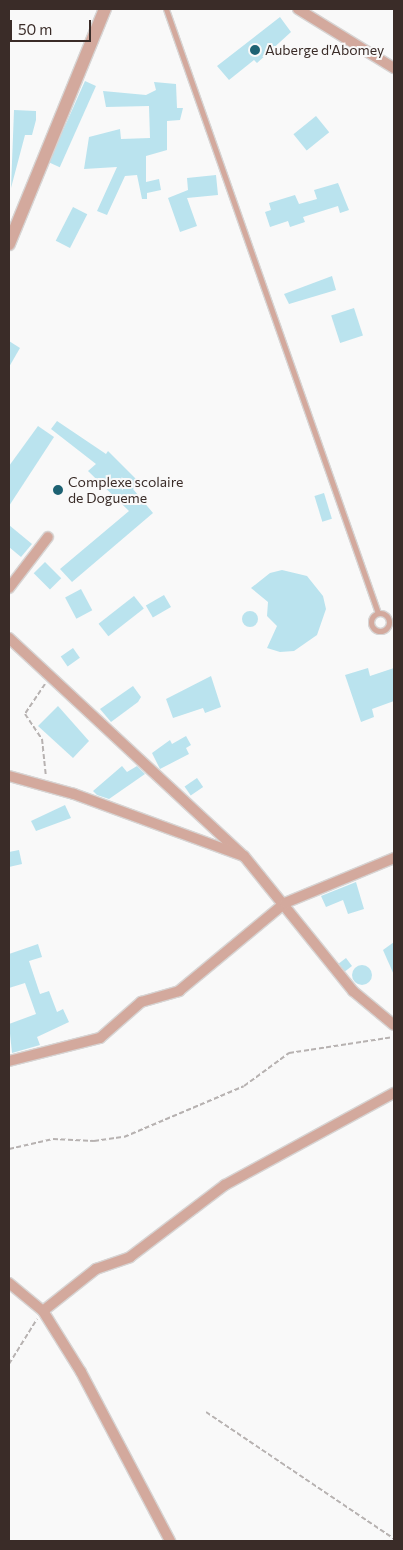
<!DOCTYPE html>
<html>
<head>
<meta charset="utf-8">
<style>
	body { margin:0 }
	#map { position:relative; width:403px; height:1550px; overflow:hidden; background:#f9f9f9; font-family:Commissioner,sans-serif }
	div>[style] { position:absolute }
	.building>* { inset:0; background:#bae3ee; transform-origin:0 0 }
	.round { border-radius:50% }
	.path>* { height:2px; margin-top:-1px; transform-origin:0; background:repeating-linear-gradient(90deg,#b7b2b1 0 5px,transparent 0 7.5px) }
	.roads { filter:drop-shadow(1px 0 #d7d4d3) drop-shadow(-1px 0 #d7d4d3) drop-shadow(0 1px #d7d4d3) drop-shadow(0 -1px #d7d4d3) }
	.service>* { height:5px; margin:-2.5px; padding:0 2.5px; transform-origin:2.5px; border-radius:2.5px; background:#d3a99d }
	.service>.ring { margin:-2.5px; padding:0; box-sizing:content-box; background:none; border:5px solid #d3a99d; border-radius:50% }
	.minor>* { height:10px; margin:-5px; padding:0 5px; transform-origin:5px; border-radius:5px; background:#d3a99d }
	.tertiary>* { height:12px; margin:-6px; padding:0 6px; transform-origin:6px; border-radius:6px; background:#d3a99d }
	.dots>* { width:14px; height:14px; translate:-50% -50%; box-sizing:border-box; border:2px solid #f9f9f9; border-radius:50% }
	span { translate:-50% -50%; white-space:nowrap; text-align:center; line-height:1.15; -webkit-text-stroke:4px #f9f9f9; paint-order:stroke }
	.poi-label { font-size:14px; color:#3a2c28 }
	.left { translate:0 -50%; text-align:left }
	.frame { position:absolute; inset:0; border:10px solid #3a2c28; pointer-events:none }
	.scale { position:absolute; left:10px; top:20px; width:81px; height:22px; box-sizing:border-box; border:2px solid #3a2c28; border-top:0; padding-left:6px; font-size:15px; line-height:18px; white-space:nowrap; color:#3a2c28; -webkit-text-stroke:4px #f9f9f9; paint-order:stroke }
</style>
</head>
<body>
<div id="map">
	<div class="building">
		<i style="clip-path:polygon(280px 17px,291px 32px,257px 63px,254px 60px,229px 80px,217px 66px)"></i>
		<i style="left:85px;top:81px;width:12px;height:89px;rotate:24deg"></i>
		<i style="clip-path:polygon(154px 82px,176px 84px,177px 108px,183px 108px,180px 120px,167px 121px,167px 150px,146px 156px,146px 182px,159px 179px,161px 190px,147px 193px,147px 199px,142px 199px,137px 175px,125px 176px,107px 215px,97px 211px,117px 167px,84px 169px,89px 137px,120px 129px,121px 139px,150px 138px,149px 106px,106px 107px,103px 91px,146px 95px,156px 90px)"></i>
		<i style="clip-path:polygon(14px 110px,36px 111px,36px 120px,32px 135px,25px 135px,11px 188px)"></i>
		<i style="left:316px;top:116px;width:21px;height:29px;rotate:51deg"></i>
		<i style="clip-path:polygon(216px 175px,218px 195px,187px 198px,197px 226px,180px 232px,168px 198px,188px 190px,187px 178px)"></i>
		<i style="clip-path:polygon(338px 183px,349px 210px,340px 213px,338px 206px,303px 217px,305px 222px,290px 227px,288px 221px,270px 227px,265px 212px,271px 210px,269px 203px,295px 195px,299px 204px,317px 199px,314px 190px)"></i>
		<i style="left:73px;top:207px;width:16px;height:38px;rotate:27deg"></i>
		<i style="clip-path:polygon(332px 276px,336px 290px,289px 304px,284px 294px)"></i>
		<i style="left:354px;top:308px;width:29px;height:24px;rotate:72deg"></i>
		<i style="clip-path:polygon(9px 341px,20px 348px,9px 367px)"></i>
		<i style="clip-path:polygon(57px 421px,106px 454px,108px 451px,139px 482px,133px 489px,153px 513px,72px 582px,60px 569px,129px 511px,88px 471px,96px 464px,51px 429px)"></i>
		<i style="clip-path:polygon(38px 426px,54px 437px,9px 506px,9px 466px)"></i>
		<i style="left:324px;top:493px;width:27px;height:10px;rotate:73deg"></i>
		<i style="clip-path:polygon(9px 525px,32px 544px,21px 557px,9px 547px)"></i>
		<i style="left:45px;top:562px;width:23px;height:16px;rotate:45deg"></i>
		<i style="clip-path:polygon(282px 570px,307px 576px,323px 596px,326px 609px,317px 635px,294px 651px,280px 652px,267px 648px,277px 626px,267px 616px,268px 602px,251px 588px,270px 573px)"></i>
		<i style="left:81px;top:589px;width:24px;height:18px;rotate:62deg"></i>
		<i style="left:164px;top:595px;width:14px;height:21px;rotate:60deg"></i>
		<i style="left:134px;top:596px;width:16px;height:45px;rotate:52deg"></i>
		<i class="round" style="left:242px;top:611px;width:16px;height:16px"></i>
		<i style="left:73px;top:648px;width:12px;height:15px;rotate:55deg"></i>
		<i style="clip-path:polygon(368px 668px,370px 676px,394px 668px,394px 701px,372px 709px,374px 717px,361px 722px,345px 675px)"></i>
		<i style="clip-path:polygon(211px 676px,221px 707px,205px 713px,203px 708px,173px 718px,166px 699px)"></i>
		<i style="clip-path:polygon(133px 686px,141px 697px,138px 702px,111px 722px,100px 709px)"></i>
		<i style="clip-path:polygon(58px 706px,89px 741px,73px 758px,38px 726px)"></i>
		<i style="clip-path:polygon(186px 736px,191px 745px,186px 748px,189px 754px,160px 769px,152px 753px,170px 740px,172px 744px)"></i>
		<i style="clip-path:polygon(122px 766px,127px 772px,137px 766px,145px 774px,109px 799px,97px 795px,93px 791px)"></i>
		<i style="left:197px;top:778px;width:11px;height:15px;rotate:56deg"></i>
		<i style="clip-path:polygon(65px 805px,71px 818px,36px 831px,31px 821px)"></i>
		<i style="clip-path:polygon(19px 850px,22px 864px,9px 867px,9px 852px)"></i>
		<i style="clip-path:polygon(356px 882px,364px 909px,348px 914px,343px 900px,326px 907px,321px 896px)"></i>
		<i style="clip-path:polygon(394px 942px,394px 975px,383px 950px)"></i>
		<i style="clip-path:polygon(38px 944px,42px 957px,29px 961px,40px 994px,49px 991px,57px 1012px,63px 1009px,69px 1022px,37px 1037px,40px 1045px,12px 1053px,9px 1024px,36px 1014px,25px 983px,9px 988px,9px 954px)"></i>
		<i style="left:346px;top:958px;width:10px;height:9px;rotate:53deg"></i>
		<i class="round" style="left:352px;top:965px;width:20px;height:20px"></i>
	</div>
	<div class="path">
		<i style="left:45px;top:684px;width:36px;rotate:124deg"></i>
		<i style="left:25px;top:714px;width:30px;rotate:56deg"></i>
		<i style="left:42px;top:739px;width:36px;rotate:84deg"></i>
		<i style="left:9px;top:1149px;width:45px;rotate:-12.8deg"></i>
		<i style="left:53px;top:1139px;width:41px;rotate:2.8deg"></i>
		<i style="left:94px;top:1141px;width:30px;rotate:-8deg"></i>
		<i style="left:124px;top:1137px;width:130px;rotate:-23deg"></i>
		<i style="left:244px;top:1086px;width:56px;rotate:-36.3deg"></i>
		<i style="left:289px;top:1053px;width:106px;rotate:-8.7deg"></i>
		<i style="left:9px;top:1364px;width:53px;rotate:-58.1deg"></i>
		<i style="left:206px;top:1412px;width:227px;rotate:34deg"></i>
	</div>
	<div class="roads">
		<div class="service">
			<i style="left:166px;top:9px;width:640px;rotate:70.66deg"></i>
			<i class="ring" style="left:371px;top:613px;width:13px;height:13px"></i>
		</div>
		<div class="minor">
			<i style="left:298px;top:9px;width:113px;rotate:31.6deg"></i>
			<i style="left:9px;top:588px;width:64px;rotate:-52.6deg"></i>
			<i style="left:9px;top:638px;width:321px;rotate:42.9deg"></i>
			<i style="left:244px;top:856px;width:174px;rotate:51.1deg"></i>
			<i style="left:353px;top:991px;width:53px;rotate:39.7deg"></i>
			<i style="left:9px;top:776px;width:67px;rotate:15.5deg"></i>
			<i style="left:74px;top:794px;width:180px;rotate:20.1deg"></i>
			<i style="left:9px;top:1061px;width:94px;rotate:-14.2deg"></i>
			<i style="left:100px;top:1038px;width:55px;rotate:-41.3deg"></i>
			<i style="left:141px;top:1002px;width:40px;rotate:-16deg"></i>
			<i style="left:179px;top:991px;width:138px;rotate:-39.7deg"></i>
			<i style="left:285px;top:903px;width:118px;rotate:-22.4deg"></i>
			<i style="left:9px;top:1283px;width:44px;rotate:39.5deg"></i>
			<i style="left:43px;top:1311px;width:72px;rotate:58.1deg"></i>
			<i style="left:81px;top:1372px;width:191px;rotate:62.2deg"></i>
			<i style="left:43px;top:1311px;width:68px;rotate:-38.4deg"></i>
			<i style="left:96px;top:1269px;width:36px;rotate:-19deg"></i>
			<i style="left:130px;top:1257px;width:119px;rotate:-37.2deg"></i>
			<i style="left:225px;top:1185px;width:192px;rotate:-28.6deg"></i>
		</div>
		<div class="tertiary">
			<i style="left:9px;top:244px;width:254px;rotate:-67.8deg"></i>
		</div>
	</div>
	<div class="dots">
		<i style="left:255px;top:50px;background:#1d6273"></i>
		<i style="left:58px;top:490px;background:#1d6273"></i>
	</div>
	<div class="poi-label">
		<span class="left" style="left:265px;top:50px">Auberge d'Abomey</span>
		<span class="left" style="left:68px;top:490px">Complexe scolaire<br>de Dogueme</span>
	</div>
	<div class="frame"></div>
	<div class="scale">50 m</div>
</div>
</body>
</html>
